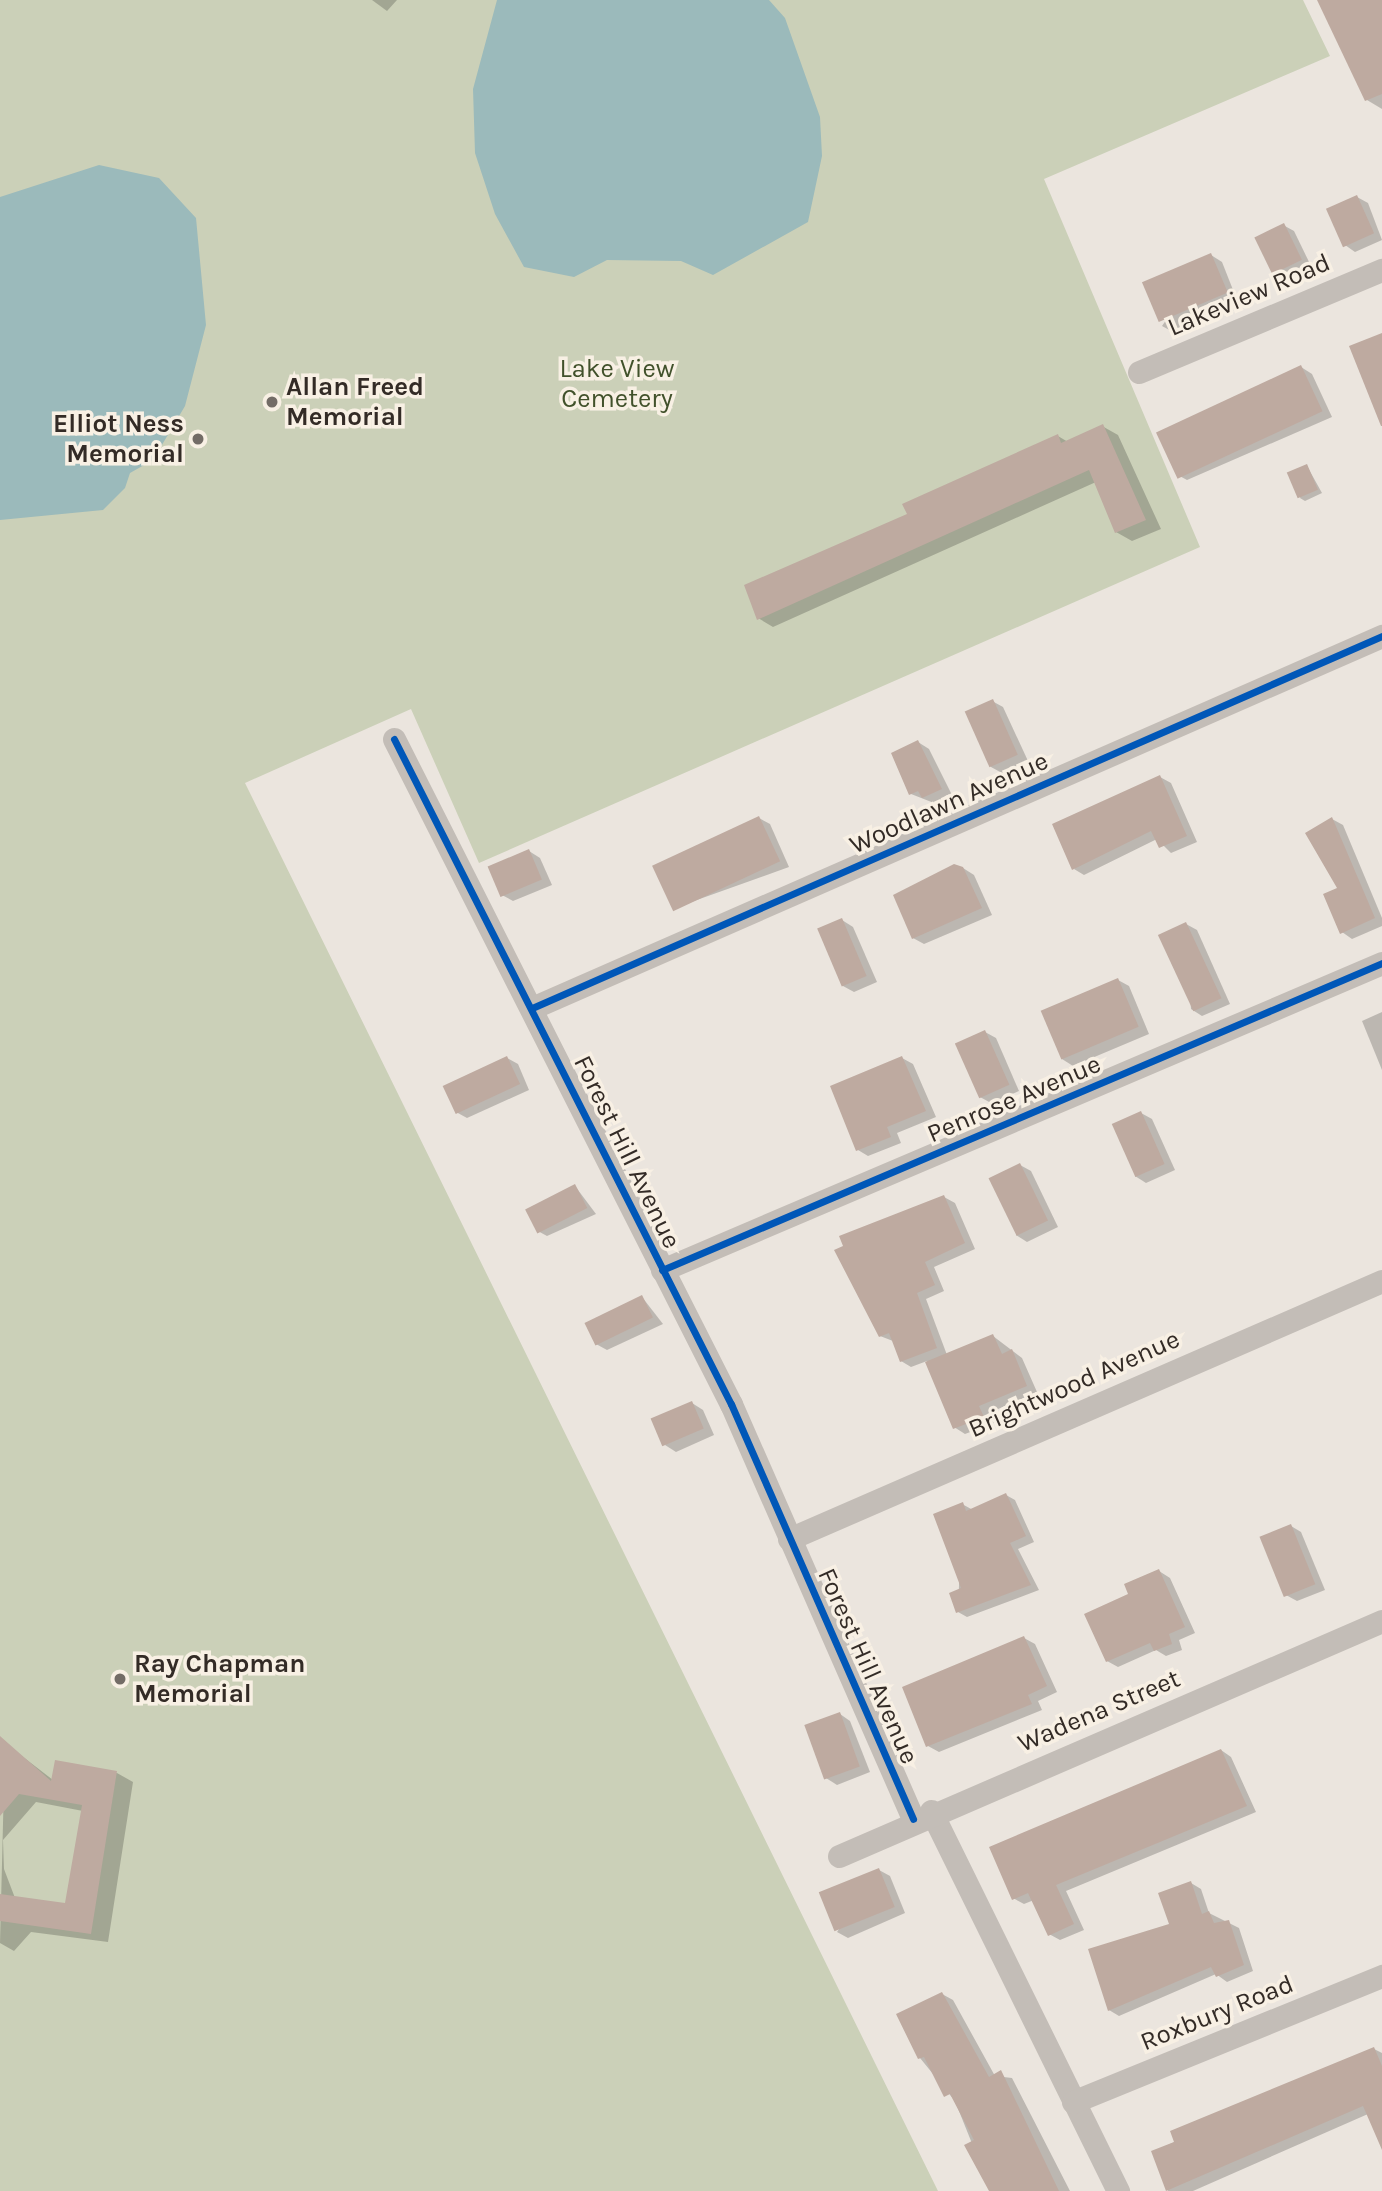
<!DOCTYPE html>
<html>
<head>
<meta charset="utf-8">
<style>
	body { margin:0 }
	#map { position:relative; width:1382px; height:2191px; overflow:hidden; background:#ebe5de; font-family:Karla,sans-serif }
	div>[style] { position:absolute }
	.green>* { inset:0; background:#cbd0b8 }
	.water>* { inset:0; background:#9bbabb }
	.shadow>* { inset:0; background:#0003 }
	.building>* { inset:0; background:#beaaa0; transform-origin:0 0 }
	.minor>* { height:23px; margin:-11.5px; padding:0 11.5px; transform-origin:11.5px; border-radius:11.5px; background:#c3bdb7 }
	.cycleway>* { height:7px; margin:-3.5px; padding:0 3.5px; transform-origin:3.5px; border-radius:3.5px; background:#0057b8 }
	.dots>* { width:19px; height:19px; translate:-50% -50%; box-sizing:border-box; border:4px solid #f8f0e4; border-radius:50% }
	span { translate:-50% -50%; white-space:nowrap; text-align:center; line-height:1.15; -webkit-text-stroke:7px #f8f0e4; paint-order:stroke }
	.street-label { font-size:26px; color:#332b26 }
	.park-label { font-size:26px; color:#41512b }
	.poi-label { font-size:26px; color:#332b26; font-weight:700 }
	.left { translate:0 -50%; text-align:left }
	.right { translate:-100% -50%; text-align:right }
</style>
</head>
<body>
<div id="map">
	<div class="green">
		<i style="clip-path:polygon(0 0,1303px 0,1330px 56px,1044px 179px,1200px 547px,479px 863px,411px 709px,245px 783px,938px 2191px,0 2191px)"></i>
	</div>
	<div class="water">
		<i style="clip-path:polygon(497px 0,769px 0,785px 18px,820px 117px,822px 156px,808px 222px,713px 275px,681px 261px,607px 260px,574px 277px,524px 267px,495px 214px,475px 153px,473px 89px)"></i>
		<i style="clip-path:polygon(99px 165px,159px 178px,196px 218px,206px 325px,185px 406px,153px 460px,130px 473px,125px 488px,103px 510px,0 520px,0 197px)"></i>
	</div>
	<div class="shadow">
		<i style="clip-path:polygon(372px 0,397px 0,387px 11px)"></i>
		<i style="clip-path:polygon(1327px 0,1382px 0,1382px 109px,1367px 100px)"></i>
		<i style="clip-path:polygon(1357px 197px,1368px 203px,1382px 240px,1355px 252px,1345px 245px)"></i>
		<i style="clip-path:polygon(1283px 225px,1294px 231px,1311px 266px,1284px 279px,1273px 273px)"></i>
		<i style="clip-path:polygon(1211px 255px,1222px 262px,1237px 300px,1173px 332px,1162px 326px)"></i>
		<i style="clip-path:polygon(1301px 367px,1312px 374px,1332px 417px,1187px 480px,1176px 474px)"></i>
		<i style="clip-path:polygon(1102px 426px,1118px 435px,1161px 529px,1132px 541px,1116px 532px,1096px 482px,773px 627px,758px 618px,909px 515px,1058px 436px,1068px 442px)"></i>
		<i style="clip-path:polygon(1307px 466px,1322px 493px,1305px 501px,1300px 498px)"></i>
		<i style="clip-path:polygon(992px 701px,1003px 707px,1028px 761px,1002px 773px,991px 767px)"></i>
		<i style="clip-path:polygon(918px 742px,929px 749px,952px 795px,934px 803px,911px 794px)"></i>
		<i style="clip-path:polygon(1160px 777px,1171px 783px,1197px 842px,1171px 853px,1157px 839px,1084px 875px,1074px 869px)"></i>
		<i style="clip-path:polygon(759px 818px,770px 824px,789px 867px,680px 906px,669px 900px)"></i>
		<i style="clip-path:polygon(1332px 819px,1343px 825px,1382px 918px,1382px 926px,1352px 939px,1342px 932px)"></i>
		<i style="clip-path:polygon(529px 851px,540px 858px,552px 885px,513px 901px,502px 895px)"></i>
		<i style="clip-path:polygon(963px 868px,974px 875px,992px 915px,924px 944px,913px 938px)"></i>
		<i style="clip-path:polygon(842px 920px,853px 927px,877px 982px,854px 992px,843px 986px)"></i>
		<i style="clip-path:polygon(1186px 924px,1197px 930px,1230px 1004px,1202px 1016px,1191px 1009px)"></i>
		<i style="clip-path:polygon(1118px 980px,1129px 986px,1149px 1034px,1073px 1066px,1062px 1059px)"></i>
		<i style="clip-path:polygon(1382px 1012px,1382px 1070px,1362px 1021px)"></i>
		<i style="clip-path:polygon(985px 1032px,996px 1038px,1019px 1091px,991px 1103px,980px 1097px)"></i>
		<i style="clip-path:polygon(507px 1058px,518px 1064px,529px 1090px,467px 1118px,456px 1112px)"></i>
		<i style="clip-path:polygon(902px 1058px,913px 1064px,936px 1117px,897px 1133px,901px 1143px,868px 1156px,858px 1150px)"></i>
		<i style="clip-path:polygon(1141px 1113px,1152px 1119px,1175px 1170px,1146px 1183px,1135px 1176px)"></i>
		<i style="clip-path:polygon(1020px 1165px,1031px 1171px,1058px 1227px,1027px 1242px,1016px 1235px)"></i>
		<i style="clip-path:polygon(575px 1186px,596px 1214px,547px 1236px,536px 1230px)"></i>
		<i style="clip-path:polygon(944px 1197px,955px 1203px,975px 1249px,934px 1267px,944px 1291px,926px 1299px,947px 1355px,993px 1336px,1022px 1358px,1037px 1392px,989px 1413px,994px 1423px,965px 1434px,954px 1427px,927px 1361px,911px 1367px,901px 1361px,893px 1341px,880px 1336px)"></i>
		<i style="clip-path:polygon(642px 1297px,663px 1324px,607px 1350px,596px 1344px)"></i>
		<i style="clip-path:polygon(692px 1403px,703px 1410px,714px 1435px,676px 1452px,665px 1445px)"></i>
		<i style="clip-path:polygon(1006px 1495px,1015px 1500px,1034px 1542px,1018px 1549px,1039px 1590px,967px 1617px,958px 1612px,962px 1504px,973px 1510px)"></i>
		<i style="clip-path:polygon(1291px 1526px,1301px 1532px,1325px 1590px,1297px 1601px,1286px 1595px)"></i>
		<i style="clip-path:polygon(1159px 1571px,1170px 1578px,1195px 1633px,1179px 1640px,1182px 1650px,1166px 1656px,1156px 1650px,1118px 1667px,1107px 1661px,1131px 1595px)"></i>
		<i style="clip-path:polygon(1024px 1638px,1035px 1644px,1057px 1692px,1038px 1701px,1042px 1710px,939px 1752px,928px 1746px)"></i>
		<i style="clip-path:polygon(840px 1714px,850px 1721px,870px 1772px,837px 1785px,826px 1778px)"></i>
		<i style="clip-path:polygon(evenodd,5px 1743px,53px 1780px,117px 1773px,133px 1782px,108px 1942px,31px 1932px,14px 1951px,0 1943px,5px 1743px,36px 1802px,83px 1811px,67px 1905px,15px 1898px,4px 1869px,3px 1840px,36px 1802px)"></i>
		<i style="clip-path:polygon(1221px 1750px,1231px 1757px,1256px 1812px,1066px 1891px,1084px 1930px,1060px 1940px,1049px 1934px,1034px 1900px,1024px 1904px,1013px 1898px)"></i>
		<i style="clip-path:polygon(879px 1870px,890px 1876px,905px 1913px,848px 1938px,837px 1932px)"></i>
		<i style="clip-path:polygon(1191px 1883px,1201px 1889px,1209px 1913px,1239px 1928px,1253px 1971px,1227px 1982px,1216px 1974px,1119px 2016px,1109px 2010px,1171px 1925px)"></i>
		<i style="clip-path:polygon(942px 1994px,953px 2000px,995px 2076px,1012px 2078px,1070px 2191px,991px 2191px,955px 2101px,920px 2058px)"></i>
		<i style="clip-path:polygon(1374px 2049px,1382px 2053px,1382px 2130px,1368px 2114px,1193px 2191px,1168px 2191px,1153px 2152px)"></i>
	</div>
	<div class="building">
		<i style="clip-path:polygon(1317px 0,1382px 0,1382px 94px,1365px 101px)"></i>
		<i style="left:1357px;top:195px;width:42px;height:34px;rotate:66deg"></i>
		<i style="left:1284px;top:223px;width:41px;height:33px;rotate:64deg"></i>
		<i style="left:1211px;top:253px;width:43px;height:75px;rotate:67deg"></i>
		<i style="clip-path:polygon(1382px 333px,1382px 426px,1381px 426px,1349px 346px)"></i>
		<i style="left:1301px;top:365px;width:51px;height:160px;rotate:65deg"></i>
		<i style="clip-path:polygon(1103px 424px,1146px 520px,1115px 533px,1089px 470px,757px 620px,744px 585px,907px 514px,902px 504px,1058px 434px,1061px 443px)"></i>
		<i style="left:1307px;top:464px;width:28px;height:22px;rotate:67deg"></i>
		<i style="left:993px;top:699px;width:61px;height:31px;rotate:66deg"></i>
		<i style="clip-path:polygon(918px 740px,942px 789px,922px 798px,918px 791px,909px 795px,891px 753px)"></i>
		<i style="clip-path:polygon(1160px 775px,1187px 836px,1159px 848px,1151px 831px,1072px 870px,1052px 824px)"></i>
		<i style="left:759px;top:816px;width:50px;height:118px;rotate:65deg"></i>
		<i style="clip-path:polygon(1332px 817px,1375px 918px,1340px 934px,1323px 894px,1337px 888px,1305px 833px)"></i>
		<i style="left:529px;top:849px;width:33px;height:45px;rotate:67deg"></i>
		<i style="clip-path:polygon(954px 864px,963px 867px,982px 908px,912px 939px,893px 895px)"></i>
		<i style="left:842px;top:918px;width:63px;height:27px;rotate:67deg"></i>
		<i style="left:1186px;top:922px;width:84px;height:31px;rotate:65deg"></i>
		<i style="left:1118px;top:978px;width:53px;height:84px;rotate:67deg"></i>
		<i style="left:985px;top:1030px;width:60px;height:33px;rotate:66deg"></i>
		<i style="left:507px;top:1056px;width:31px;height:71px;rotate:65deg"></i>
		<i style="clip-path:polygon(902px 1056px,926px 1111px,887px 1127px,891px 1137px,856px 1151px,830px 1086px)"></i>
		<i style="left:1141px;top:1111px;width:58px;height:32px;rotate:66deg"></i>
		<i style="left:1020px;top:1163px;width:64px;height:35px;rotate:64deg"></i>
		<i style="left:575px;top:1184px;width:27px;height:56px;rotate:63deg"></i>
		<i style="clip-path:polygon(944px 1195px,965px 1243px,925px 1262px,935px 1285px,917px 1293px,937px 1348px,900px 1362px,889px 1333px,879px 1337px,834px 1250px,843px 1246px,839px 1236px)"></i>
		<i style="left:642px;top:1295px;width:25px;height:64px;rotate:64deg"></i>
		<i style="clip-path:polygon(993px 1334px,1002px 1354px,1012px 1349px,1027px 1386px,979px 1406px,984px 1417px,953px 1429px,925px 1362px)"></i>
		<i style="left:692px;top:1401px;width:30px;height:45px;rotate:67deg"></i>
		<i style="clip-path:polygon(1006px 1493px,1026px 1536px,1010px 1543px,1031px 1585px,956px 1613px,949px 1593px,961px 1588px,933px 1514px,963px 1502px,966px 1511px)"></i>
		<i style="left:1291px;top:1524px;width:65px;height:34px;rotate:68deg"></i>
		<i style="clip-path:polygon(1159px 1569px,1185px 1627px,1169px 1634px,1172px 1644px,1154px 1651px,1150px 1643px,1106px 1662px,1084px 1614px,1128px 1594px,1124px 1584px)"></i>
		<i style="clip-path:polygon(1024px 1636px,1047px 1686px,1028px 1695px,1032px 1704px,926px 1747px,902px 1687px)"></i>
		<i style="left:840px;top:1712px;width:58px;height:38px;rotate:70deg"></i>
		<i style="clip-path:polygon(0 1736px,51px 1781px,55px 1760px,117px 1771px,91px 1934px,0 1921px,0 1894px,65px 1903px,82px 1805px,19px 1794px,0 1816px)"></i>
		<i style="clip-path:polygon(1221px 1749px,1247px 1806px,1056px 1885px,1074px 1924px,1048px 1936px,1028px 1893px,1012px 1900px,989px 1847px)"></i>
		<i style="left:879px;top:1868px;width:42px;height:65px;rotate:68deg"></i>
		<i style="clip-path:polygon(1191px 1881px,1202px 1914px,1209px 1911px,1214px 1923px,1229px 1920px,1244px 1965px,1216px 1977px,1211px 1967px,1108px 2011px,1088px 1949px,1169px 1924px,1158px 1893px)"></i>
		<i style="clip-path:polygon(942px 1992px,989px 2077px,1001px 2070px,1059px 2191px,989px 2191px,964px 2145px,974px 2140px,950px 2094px,944px 2097px,924px 2057px,918px 2059px,896px 2014px)"></i>
		<i style="clip-path:polygon(1374px 2047px,1382px 2066px,1382px 2150px,1363px 2106px,1166px 2191px,1151px 2151px,1174px 2142px,1170px 2131px)"></i>
	</div>
	<div class="minor">
		<i style="left:1139px;top:372px;width:264px;rotate:-22.8deg"></i>
		<i style="left:394px;top:739px;width:746px;rotate:63.13deg"></i>
		<i style="left:731px;top:1404px;width:453px;rotate:66.3deg"></i>
		<i style="left:532px;top:1008px;width:928px;rotate:-23.64deg"></i>
		<i style="left:662px;top:1270px;width:783px;rotate:-23.09deg"></i>
		<i style="left:789px;top:1539px;width:647px;rotate:-23.51deg"></i>
		<i style="left:931px;top:1811px;width:424px;rotate:63.8deg"></i>
		<i style="left:839px;top:1856px;width:592px;rotate:-23.4deg"></i>
		<i style="left:1073px;top:2102px;width:334px;rotate:-22.2deg"></i>
	</div>
	<div class="cycleway">
		<i style="left:394px;top:739px;width:746px;rotate:63.13deg"></i>
		<i style="left:731px;top:1404px;width:453px;rotate:66.3deg"></i>
		<i style="left:532px;top:1008px;width:928px;rotate:-23.64deg"></i>
		<i style="left:662px;top:1270px;width:783px;rotate:-23.09deg"></i>
	</div>
	<div class="dots">
		<i style="left:272px;top:402px;background:#736c66"></i>
		<i style="left:198px;top:439px;background:#736c66"></i>
		<i style="left:120px;top:1679px;background:#736c66"></i>
	</div>
	<div class="street-label">
		<span style="left:1249px;top:295px;rotate:-23deg">Lakeview Road</span>
		<span style="left:949px;top:803px;rotate:-24deg">Woodlawn Avenue</span>
		<span style="left:1014px;top:1099px;rotate:-23deg">Penrose Avenue</span>
		<span style="left:627px;top:1152px;rotate:64deg">Forest Hill Avenue</span>
		<span style="left:1074px;top:1384px;rotate:-24deg">Brightwood Avenue</span>
		<span style="left:868px;top:1666px;rotate:66deg">Forest Hill Avenue</span>
		<span style="left:1099px;top:1711px;rotate:-23deg">Wadena Street</span>
		<span style="left:1217px;top:2013px;rotate:-22deg">Roxbury Road</span>
	</div>
	<div class="park-label">
		<span style="left:617px;top:384px">Lake View<br>Cemetery</span>
	</div>
	<div class="poi-label">
		<span class="left" style="left:286px;top:402px">Allan Freed<br>Memorial</span>
		<span class="right" style="left:184px;top:439px">Elliot Ness<br>Memorial</span>
		<span class="left" style="left:134px;top:1679px">Ray Chapman<br>Memorial</span>
	</div>
</div>
</body>
</html>
